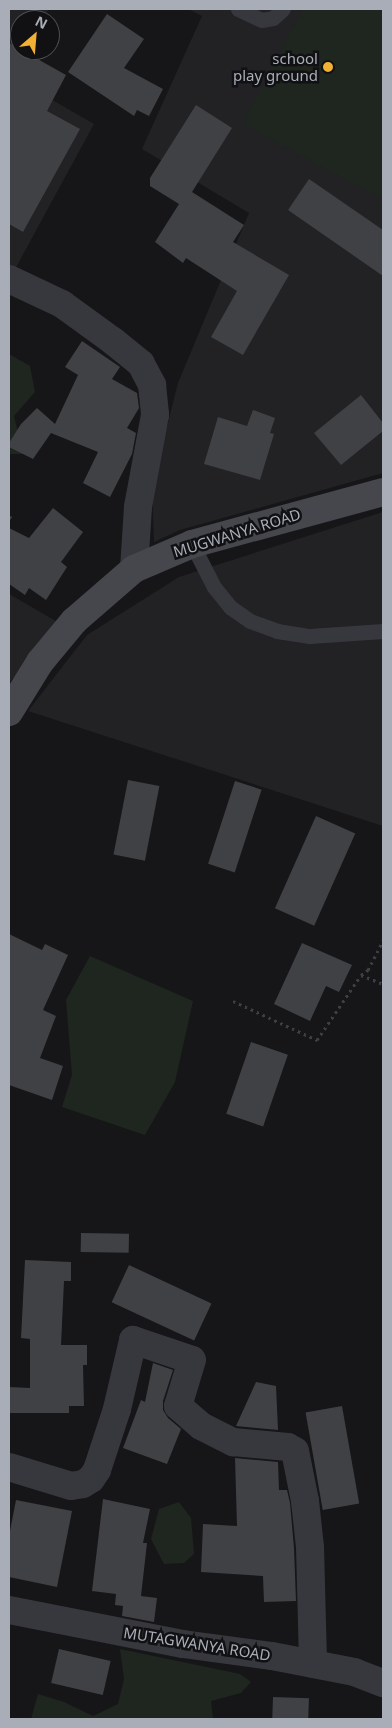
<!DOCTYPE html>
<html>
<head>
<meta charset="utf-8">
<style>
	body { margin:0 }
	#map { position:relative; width:392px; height:1728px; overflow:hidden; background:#161618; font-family:"Noto Sans",sans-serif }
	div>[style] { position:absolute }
	.built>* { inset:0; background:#222225 }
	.green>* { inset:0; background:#1e261f }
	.building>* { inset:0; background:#404145; transform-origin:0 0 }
	.path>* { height:3px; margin-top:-1.5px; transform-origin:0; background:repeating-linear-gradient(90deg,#3d3f44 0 2.5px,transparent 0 6.5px) }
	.lane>* { height:15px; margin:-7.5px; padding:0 7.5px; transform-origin:7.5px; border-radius:7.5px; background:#37383d }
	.street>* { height:28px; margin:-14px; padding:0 14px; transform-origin:14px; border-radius:14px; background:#37383d }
	.secondary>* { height:28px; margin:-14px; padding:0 14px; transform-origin:14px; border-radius:14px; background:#45474d }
	.dots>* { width:14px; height:14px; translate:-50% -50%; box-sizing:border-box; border:2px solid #111113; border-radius:50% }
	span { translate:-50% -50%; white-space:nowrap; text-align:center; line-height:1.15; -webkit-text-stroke:5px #111113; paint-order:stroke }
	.poi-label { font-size:15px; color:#a8adb8 }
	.right { translate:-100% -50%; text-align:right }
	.street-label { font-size:15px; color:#a8adb8 }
	.frame { position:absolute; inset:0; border:10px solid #a8adb8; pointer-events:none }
	.north { position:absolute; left:10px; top:10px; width:50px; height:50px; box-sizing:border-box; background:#111113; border:1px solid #4d4f55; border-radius:50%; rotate:27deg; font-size:14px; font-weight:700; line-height:20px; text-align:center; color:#a8adb8 }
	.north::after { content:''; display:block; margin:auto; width:18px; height:22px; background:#f2b134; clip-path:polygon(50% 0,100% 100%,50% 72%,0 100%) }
</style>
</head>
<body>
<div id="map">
	<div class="built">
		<i style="clip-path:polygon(9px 9px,49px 9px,41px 20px,20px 20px,21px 50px,9px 68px)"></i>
		<i style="clip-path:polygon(188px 9px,383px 9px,383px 473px,180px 530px,154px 542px,152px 486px,178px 383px,249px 213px,142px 149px,202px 16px)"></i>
		<i style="clip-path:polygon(9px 75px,94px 124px,14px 271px,9px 269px)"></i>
		<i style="clip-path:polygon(383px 512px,383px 826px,28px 711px,87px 635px,179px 577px)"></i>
		<i style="clip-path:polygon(9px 594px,61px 624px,9px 683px)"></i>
	</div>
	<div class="green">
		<i style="clip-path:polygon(303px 9px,383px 9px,383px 199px,243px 124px)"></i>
		<i style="clip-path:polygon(9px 354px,30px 366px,35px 392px,14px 416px,23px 454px,9px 454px)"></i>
		<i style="clip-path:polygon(90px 956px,193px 1001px,175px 1082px,145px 1135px,62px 1107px,72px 1075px,66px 1000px)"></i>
		<i style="clip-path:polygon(179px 1502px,191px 1518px,194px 1554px,184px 1563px,164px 1564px,151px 1539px,159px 1509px)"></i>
		<i style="clip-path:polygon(120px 1649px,240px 1674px,251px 1682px,241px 1693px,211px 1701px,213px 1719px,31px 1719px,38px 1694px,64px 1702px,93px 1716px,118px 1704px,124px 1679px)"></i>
	</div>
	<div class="building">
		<i style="clip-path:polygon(107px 14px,144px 39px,124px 68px,163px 89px,149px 116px,137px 110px,134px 116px,68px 72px)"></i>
		<i style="clip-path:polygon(9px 43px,66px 75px,47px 111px,80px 129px,23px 232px,9px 224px)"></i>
		<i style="clip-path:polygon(196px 105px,232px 128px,192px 192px,244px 225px,233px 242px,289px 275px,243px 355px,211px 337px,237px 291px,186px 258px,183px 263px,155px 242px,179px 204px,150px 186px,150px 178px)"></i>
		<i style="clip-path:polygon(309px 179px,383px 230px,383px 276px,288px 210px)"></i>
		<i style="clip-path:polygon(82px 341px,120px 367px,112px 379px,137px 393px,139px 408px,127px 428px,136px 433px,132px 454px,110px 497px,83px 483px,98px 452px,51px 433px,33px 459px,9px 447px,9px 443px,21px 424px,37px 408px,55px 424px,78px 375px,65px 367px)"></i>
		<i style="clip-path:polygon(361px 395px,383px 423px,383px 431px,341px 465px,314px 433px)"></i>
		<i style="clip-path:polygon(253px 410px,275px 418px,270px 433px,274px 434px,260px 480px,204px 464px,218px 417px,247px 426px)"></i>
		<i style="clip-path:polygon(53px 508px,83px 532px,61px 562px,67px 567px,46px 600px,29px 588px,25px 595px,9px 584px,9px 528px,29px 538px)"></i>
		<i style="left:128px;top:780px;width:32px;height:76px;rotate:11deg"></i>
		<i style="left:235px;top:781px;width:28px;height:87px;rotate:18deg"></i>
		<i style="left:316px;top:816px;width:43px;height:101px;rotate:24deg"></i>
		<i style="clip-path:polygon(9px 934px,42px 950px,45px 944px,68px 955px,43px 1010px,56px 1016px,40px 1058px,63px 1066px,52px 1100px,9px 1085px)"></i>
		<i style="clip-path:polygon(302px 943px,352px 965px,339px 992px,326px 986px,310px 1021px,274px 1004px)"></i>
		<i style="left:251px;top:1042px;width:39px;height:76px;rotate:19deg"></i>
		<i style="left:81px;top:1233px;width:48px;height:19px;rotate:1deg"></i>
		<i style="clip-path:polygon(25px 1260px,71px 1262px,71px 1281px,64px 1281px,61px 1345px,87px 1345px,87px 1365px,83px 1365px,84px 1406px,69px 1406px,69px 1413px,9px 1413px,9px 1387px,30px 1388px,30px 1339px,21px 1338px)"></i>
		<i style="left:129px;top:1265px;width:91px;height:41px;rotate:25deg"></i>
		<i style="clip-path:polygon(153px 1363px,173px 1370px,163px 1401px,163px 1410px,168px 1418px,181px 1429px,167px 1464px,123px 1448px,141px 1400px,145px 1402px)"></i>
		<i style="clip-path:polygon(256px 1382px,276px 1386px,278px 1430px,236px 1426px)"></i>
		<i style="left:342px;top:1406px;width:99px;height:37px;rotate:80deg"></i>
		<i style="clip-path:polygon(235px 1458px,278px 1462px,279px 1490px,287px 1490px,290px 1503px,294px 1548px,296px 1601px,264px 1602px,263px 1576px,201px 1572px,203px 1524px,237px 1526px)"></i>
		<i style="clip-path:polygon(103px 1499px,150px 1509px,143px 1543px,147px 1543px,141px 1596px,157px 1598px,154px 1622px,122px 1616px,123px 1606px,115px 1605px,116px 1594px,92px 1591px)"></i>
		<i style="clip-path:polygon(16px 1500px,72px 1511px,57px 1587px,9px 1577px,9px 1536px)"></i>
		<i style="left:59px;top:1649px;width:53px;height:35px;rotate:13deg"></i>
		<i style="left:273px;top:1697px;width:36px;height:22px;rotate:2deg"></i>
	</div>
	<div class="path">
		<i style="left:9px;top:517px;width:4px;rotate:14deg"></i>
		<i style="left:361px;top:975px;width:24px;rotate:22deg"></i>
		<i style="left:233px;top:1001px;width:93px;rotate:24.9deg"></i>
		<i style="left:317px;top:1040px;width:78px;rotate:-55.9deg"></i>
		<i style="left:361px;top:975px;width:9px;rotate:-36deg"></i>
		<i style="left:368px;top:970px;width:34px;rotate:-63deg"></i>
	</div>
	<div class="lane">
		<i style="left:238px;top:9px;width:26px;rotate:25deg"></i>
		<i style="left:262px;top:20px;width:11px;rotate:-10deg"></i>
		<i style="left:273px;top:18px;width:13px;rotate:-42deg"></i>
		<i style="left:192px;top:544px;width:48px;rotate:62.9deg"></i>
		<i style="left:214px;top:587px;width:26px;rotate:51deg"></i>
		<i style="left:230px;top:607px;width:24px;rotate:35deg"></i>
		<i style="left:250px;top:621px;width:29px;rotate:20deg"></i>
		<i style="left:277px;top:631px;width:33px;rotate:9deg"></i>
		<i style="left:310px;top:636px;width:73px;rotate:-3.9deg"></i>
	</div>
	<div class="street">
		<i style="left:9px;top:279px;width:59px;rotate:25.3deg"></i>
		<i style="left:62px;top:304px;width:63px;rotate:36deg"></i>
		<i style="left:113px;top:341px;width:36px;rotate:39deg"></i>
		<i style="left:141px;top:364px;width:24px;rotate:62deg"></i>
		<i style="left:152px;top:385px;width:30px;rotate:84deg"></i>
		<i style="left:155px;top:415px;width:94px;rotate:100.5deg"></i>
		<i style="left:138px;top:507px;width:62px;rotate:93.7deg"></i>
		<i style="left:9px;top:1467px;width:65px;rotate:17deg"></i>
		<i style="left:71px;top:1486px;width:12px;rotate:-9deg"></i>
		<i style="left:83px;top:1484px;width:9px;rotate:-32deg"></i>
		<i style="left:91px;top:1479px;width:11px;rotate:-56deg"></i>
		<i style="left:97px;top:1470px;width:64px;rotate:-71.8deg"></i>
		<i style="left:117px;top:1409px;width:71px;rotate:-76.9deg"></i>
		<i style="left:133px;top:1340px;width:62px;rotate:18.7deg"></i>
		<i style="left:192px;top:1360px;width:48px;rotate:106.9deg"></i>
		<i style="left:178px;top:1406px;width:30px;rotate:41deg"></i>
		<i style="left:201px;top:1426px;width:36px;rotate:27deg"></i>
		<i style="left:233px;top:1442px;width:55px;rotate:5.2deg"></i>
		<i style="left:288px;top:1447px;width:8px;rotate:30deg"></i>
		<i style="left:295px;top:1451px;width:51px;rotate:78.7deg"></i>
		<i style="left:305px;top:1501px;width:46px;rotate:83.8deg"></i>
		<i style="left:310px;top:1547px;width:117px;rotate:88.5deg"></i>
		<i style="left:9px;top:1610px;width:177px;rotate:11.1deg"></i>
		<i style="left:183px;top:1644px;width:90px;rotate:7.7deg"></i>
		<i style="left:272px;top:1656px;width:84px;rotate:11deg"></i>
		<i style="left:354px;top:1672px;width:31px;rotate:21deg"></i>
	</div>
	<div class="secondary">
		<i style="left:9px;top:712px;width:59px;rotate:-58.2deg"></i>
		<i style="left:40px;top:662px;width:53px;rotate:-50.3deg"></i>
		<i style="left:74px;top:621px;width:79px;rotate:-40.9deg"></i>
		<i style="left:134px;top:569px;width:63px;rotate:-23.3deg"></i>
		<i style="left:192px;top:544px;width:198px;rotate:-15.2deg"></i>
	</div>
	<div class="dots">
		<i style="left:328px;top:67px;background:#f2b134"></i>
	</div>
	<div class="poi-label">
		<span class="right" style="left:318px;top:67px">school<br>play ground</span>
	</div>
	<div class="street-label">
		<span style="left:237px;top:533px;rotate:-17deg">MUGWANYA ROAD</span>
		<span style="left:197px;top:1644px;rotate:9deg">MUTAGWANYA ROAD</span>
	</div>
	<div class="frame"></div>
	<div class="north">N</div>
</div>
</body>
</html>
